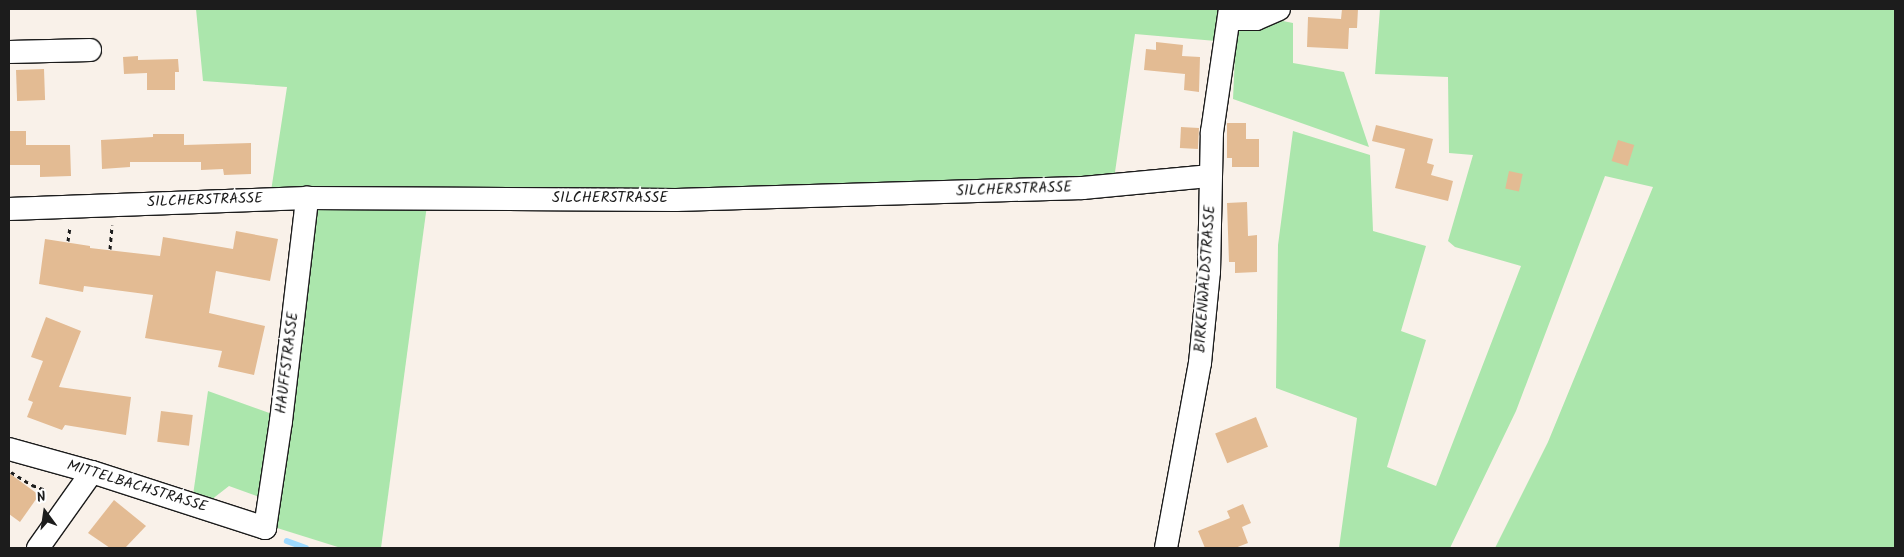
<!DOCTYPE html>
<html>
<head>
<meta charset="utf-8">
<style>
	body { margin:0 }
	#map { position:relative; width:1904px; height:557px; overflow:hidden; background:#f9f1e9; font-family:Kalam,sans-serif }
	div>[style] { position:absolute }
	.green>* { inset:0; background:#abe6ac }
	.stream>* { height:5.5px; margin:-2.75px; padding:0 2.75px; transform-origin:2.75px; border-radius:2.75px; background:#9dd9fe }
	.building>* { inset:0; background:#e3bb93; transform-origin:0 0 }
	.path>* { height:3px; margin-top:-1.5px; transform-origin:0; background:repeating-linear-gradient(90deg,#1c1c1c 0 4px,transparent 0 8px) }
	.roads { filter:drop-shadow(1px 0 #1c1c1c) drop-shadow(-1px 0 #1c1c1c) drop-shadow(0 1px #1c1c1c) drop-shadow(0 -1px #1c1c1c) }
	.minor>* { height:22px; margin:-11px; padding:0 11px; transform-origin:11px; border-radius:11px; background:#fff }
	span { translate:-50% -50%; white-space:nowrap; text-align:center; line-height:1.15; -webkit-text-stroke:4.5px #fff; paint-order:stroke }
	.street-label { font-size:15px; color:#1c1c1c }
	.frame { position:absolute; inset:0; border:10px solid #1c1c1c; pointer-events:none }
	.north { position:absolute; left:20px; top:487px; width:50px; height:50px; -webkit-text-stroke:4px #fff; paint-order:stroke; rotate:346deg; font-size:14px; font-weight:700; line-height:20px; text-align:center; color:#1c1c1c }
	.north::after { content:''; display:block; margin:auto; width:18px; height:22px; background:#1c1c1c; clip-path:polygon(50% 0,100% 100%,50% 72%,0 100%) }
</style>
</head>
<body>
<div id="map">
	<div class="green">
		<i style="clip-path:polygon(196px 9px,1219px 9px,1216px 41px,1135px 34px,1114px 179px,784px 190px,271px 191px,287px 87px,203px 81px)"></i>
		<i style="clip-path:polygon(1380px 9px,1895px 9px,1895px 548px,1495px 548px,1548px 442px,1653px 187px,1605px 176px,1516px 411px,1450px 548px,1339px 548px,1357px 418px,1276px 388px,1278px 245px,1293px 131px,1370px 155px,1373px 231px,1426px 246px,1401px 331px,1426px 340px,1387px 467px,1436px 486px,1521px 266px,1455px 247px,1448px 241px,1473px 155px,1449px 153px,1448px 77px,1375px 74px)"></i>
		<i style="clip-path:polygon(1237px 12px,1293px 23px,1293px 63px,1344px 72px,1369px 147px,1233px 99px)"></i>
		<i style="clip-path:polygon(427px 205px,381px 548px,341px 548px,274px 527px,315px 207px)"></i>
		<i style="clip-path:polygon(208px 391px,275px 415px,262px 498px,229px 486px,211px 500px,193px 495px)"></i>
	</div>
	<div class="stream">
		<i style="left:287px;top:541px;width:20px;rotate:20deg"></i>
	</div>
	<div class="building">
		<i style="clip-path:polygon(1342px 9px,1358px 9px,1357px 28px,1349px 28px,1348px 49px,1307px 47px,1308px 17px,1341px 19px)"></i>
		<i style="clip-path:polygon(1156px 42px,1183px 45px,1182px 56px,1200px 57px,1199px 92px,1184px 90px,1185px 74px,1144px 70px,1146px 49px,1156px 50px)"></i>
		<i style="clip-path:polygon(138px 56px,138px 60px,178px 59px,179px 72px,175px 72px,175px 90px,147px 90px,147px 73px,124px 74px,123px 57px)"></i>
		<i style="left:44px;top:69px;width:31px;height:28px;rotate:88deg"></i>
		<i style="clip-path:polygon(1227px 123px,1246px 123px,1246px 139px,1259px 139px,1259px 167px,1232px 167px,1232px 158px,1227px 158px)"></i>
		<i style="clip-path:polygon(1376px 125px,1433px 139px,1427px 163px,1434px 165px,1431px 175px,1453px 181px,1448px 201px,1395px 188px,1405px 149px,1372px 141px)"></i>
		<i style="left:1181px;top:127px;width:18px;height:21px;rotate:3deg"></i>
		<i style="clip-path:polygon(9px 131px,26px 131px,26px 145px,70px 145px,71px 176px,40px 177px,40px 165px,9px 165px)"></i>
		<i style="clip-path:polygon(153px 134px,184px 134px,184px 145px,251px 143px,251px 174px,224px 175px,223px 169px,201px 170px,201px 162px,130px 162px,130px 167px,102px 169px,101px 140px,153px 137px)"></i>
		<i style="left:1618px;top:140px;width:17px;height:22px;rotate:17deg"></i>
		<i style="left:1509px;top:171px;width:14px;height:18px;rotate:12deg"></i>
		<i style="clip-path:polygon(1247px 202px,1248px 236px,1257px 235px,1257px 272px,1235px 273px,1235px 262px,1229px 262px,1227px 203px)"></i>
		<i style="clip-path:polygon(236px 231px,278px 239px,270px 281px,216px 271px,209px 313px,265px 326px,254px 375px,218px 367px,222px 351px,145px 338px,153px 295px,84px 286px,83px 292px,39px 284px,45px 239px,90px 246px,90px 248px,160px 256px,163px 237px,233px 249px)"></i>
		<i style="clip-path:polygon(46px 317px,81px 331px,59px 387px,131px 397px,126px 435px,65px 425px,62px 430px,27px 417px,33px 402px,28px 400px,43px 361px,31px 357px)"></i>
		<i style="left:161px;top:411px;width:32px;height:31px;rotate:7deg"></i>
		<i style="left:1256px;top:417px;width:32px;height:44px;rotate:68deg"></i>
		<i style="clip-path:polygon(9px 473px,39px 495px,20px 522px,9px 514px)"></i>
		<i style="clip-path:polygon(114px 500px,146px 526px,125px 548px,110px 548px,88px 533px)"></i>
		<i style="clip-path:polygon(1243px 504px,1251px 523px,1242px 527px,1248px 543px,1235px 548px,1205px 548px,1198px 531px,1230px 518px,1227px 511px)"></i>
	</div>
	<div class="path">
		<i style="left:68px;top:241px;width:14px;rotate:-82deg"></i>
		<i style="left:110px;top:249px;width:24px;rotate:-85deg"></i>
		<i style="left:11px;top:472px;width:25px;rotate:32deg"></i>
		<i style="left:32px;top:485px;width:15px;rotate:20deg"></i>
	</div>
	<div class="roads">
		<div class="minor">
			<i style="left:1230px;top:19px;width:26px"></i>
			<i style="left:1256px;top:19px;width:25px;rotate:-23deg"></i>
			<i style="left:9px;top:52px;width:81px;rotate:-1.4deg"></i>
			<i style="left:9px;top:209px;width:298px;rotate:-2.1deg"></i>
			<i style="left:307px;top:198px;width:369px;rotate:0.3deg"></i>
			<i style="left:676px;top:200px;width:407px;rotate:-1.7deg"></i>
			<i style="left:1083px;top:188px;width:128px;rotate:-5.4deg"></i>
			<i style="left:9px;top:449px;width:86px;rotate:15.5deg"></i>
			<i style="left:92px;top:472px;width:182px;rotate:17.9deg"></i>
			<i style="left:265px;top:528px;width:108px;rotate:-81.5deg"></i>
			<i style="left:281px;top:421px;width:225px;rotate:-83.3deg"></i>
			<i style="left:38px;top:548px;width:93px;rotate:-54.6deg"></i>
			<i style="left:1166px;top:548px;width:188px;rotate:-79.6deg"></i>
			<i style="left:1200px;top:363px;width:91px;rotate:-84.4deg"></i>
			<i style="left:1209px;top:272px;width:140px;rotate:-88.8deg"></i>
			<i style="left:1212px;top:132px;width:124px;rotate:-81.7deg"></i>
		</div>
	</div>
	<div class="street-label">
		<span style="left:1014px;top:190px;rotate:-2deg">SILCHERSTRASSE</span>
		<span style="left:610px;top:199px">SILCHERSTRASSE</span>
		<span style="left:205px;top:201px;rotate:-2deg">SILCHERSTRASSE</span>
		<span style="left:1206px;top:279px;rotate:-86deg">BIRKENWALDSTRASSE</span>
		<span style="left:288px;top:363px;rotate:-83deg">HAUFFSTRASSE</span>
		<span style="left:137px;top:487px;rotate:17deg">MITTELBACHSTRASSE</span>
	</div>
	<div class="frame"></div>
	<div class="north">N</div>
</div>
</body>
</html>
